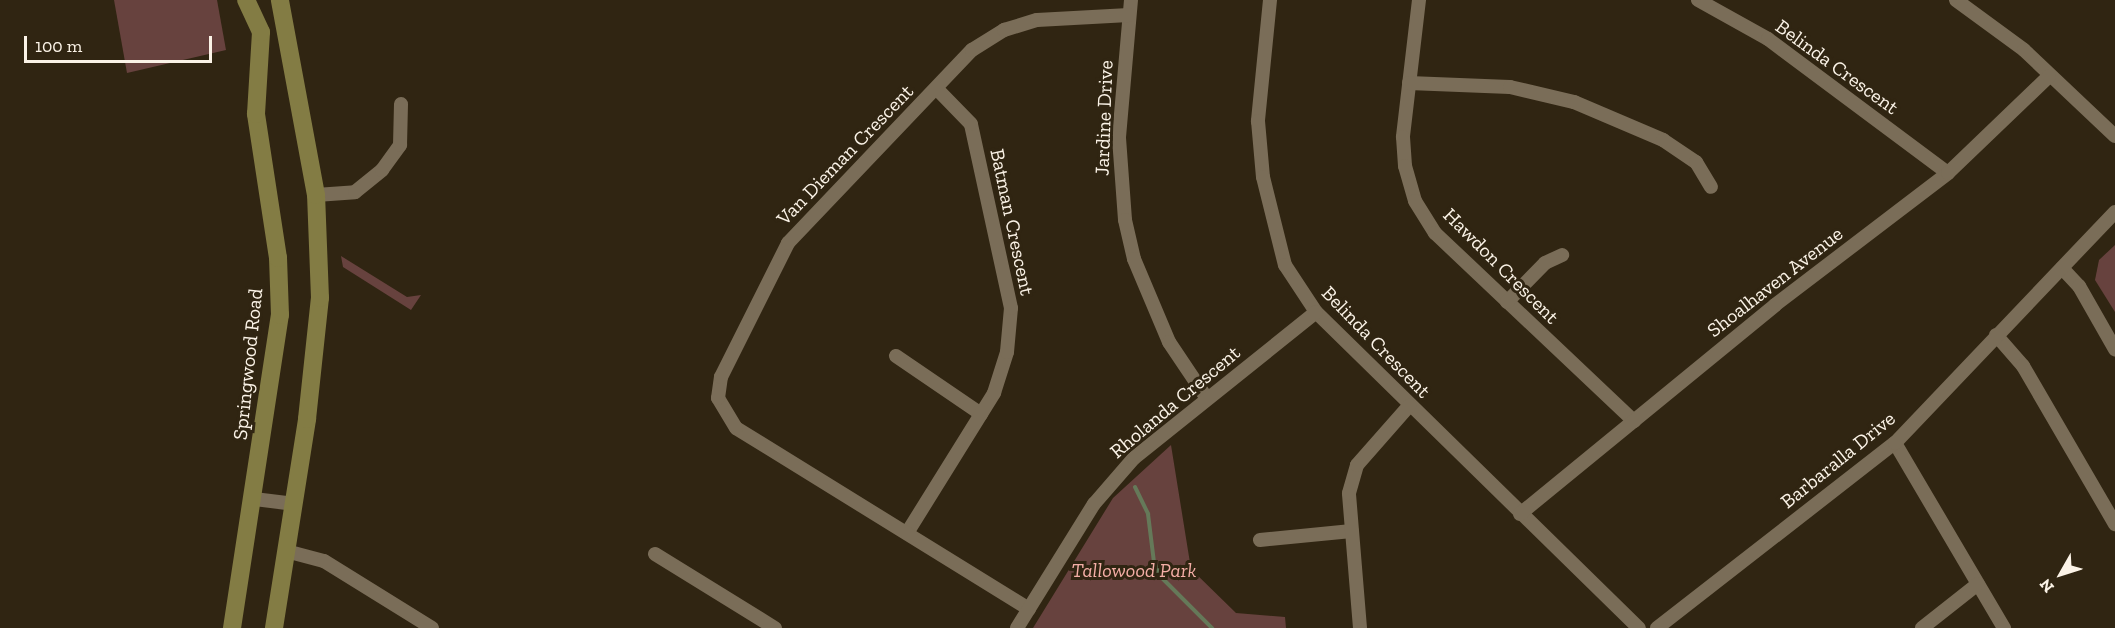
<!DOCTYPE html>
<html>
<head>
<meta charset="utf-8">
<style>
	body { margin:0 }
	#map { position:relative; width:2115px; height:628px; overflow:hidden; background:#302512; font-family:"Zilla Slab",serif }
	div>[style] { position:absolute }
	.green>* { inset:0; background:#67423e }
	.stream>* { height:4px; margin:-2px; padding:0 2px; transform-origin:2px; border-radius:2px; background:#657959 }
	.minor>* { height:14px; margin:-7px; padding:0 7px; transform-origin:7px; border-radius:7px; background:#7a6d58 }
	.major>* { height:18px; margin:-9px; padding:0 9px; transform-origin:9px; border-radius:9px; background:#837c44 }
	span { translate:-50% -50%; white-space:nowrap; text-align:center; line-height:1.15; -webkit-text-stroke:6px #302512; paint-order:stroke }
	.street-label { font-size:20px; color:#fbf3e7 }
	.park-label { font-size:20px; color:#f4aea6; font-style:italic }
	.north { position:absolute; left:2031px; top:544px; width:60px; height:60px; -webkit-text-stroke:4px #302512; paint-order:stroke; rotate:231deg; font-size:16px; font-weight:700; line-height:24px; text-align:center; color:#fbf3e7 }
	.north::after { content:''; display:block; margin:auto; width:21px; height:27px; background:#fbf3e7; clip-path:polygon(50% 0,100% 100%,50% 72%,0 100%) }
	.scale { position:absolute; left:24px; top:36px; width:188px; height:27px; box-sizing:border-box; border:3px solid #fbf3e7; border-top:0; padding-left:8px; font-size:18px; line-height:21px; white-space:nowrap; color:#fbf3e7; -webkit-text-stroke:4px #302512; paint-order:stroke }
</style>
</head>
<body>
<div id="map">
	<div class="green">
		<i style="clip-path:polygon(114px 0,217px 0,226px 50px,127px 73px)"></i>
		<i style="clip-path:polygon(2115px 245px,2115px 312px,2095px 280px,2099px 260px)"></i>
		<i style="clip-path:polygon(341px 256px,407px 297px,421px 295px,411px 310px,343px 267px)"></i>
		<i style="clip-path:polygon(1171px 445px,1191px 569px,1236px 613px,1285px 617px,1286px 628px,1033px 628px,1113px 498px)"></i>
	</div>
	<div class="stream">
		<i style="left:1135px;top:487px;width:30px;rotate:64deg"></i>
		<i style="left:1148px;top:514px;width:48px;rotate:82.9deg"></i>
		<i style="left:1154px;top:562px;width:15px;rotate:67deg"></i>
		<i style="left:1160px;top:576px;width:74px;rotate:45deg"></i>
	</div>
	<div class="minor">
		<i style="left:1131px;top:0;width:139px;rotate:95deg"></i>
		<i style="left:1119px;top:138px;width:82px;rotate:85.8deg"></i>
		<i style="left:1125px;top:220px;width:40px;rotate:77deg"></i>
		<i style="left:1134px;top:259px;width:90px;rotate:67.1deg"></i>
		<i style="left:1169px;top:342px;width:66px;rotate:56.1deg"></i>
		<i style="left:1270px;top:0;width:122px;rotate:95.7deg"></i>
		<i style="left:1258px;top:121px;width:56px;rotate:84.9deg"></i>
		<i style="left:1263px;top:177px;width:91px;rotate:76deg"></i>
		<i style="left:1285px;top:265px;width:56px;rotate:56.6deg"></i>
		<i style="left:1316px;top:312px;width:452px;rotate:44.4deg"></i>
		<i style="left:1419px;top:0;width:138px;rotate:96.7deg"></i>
		<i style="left:1403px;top:137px;width:29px;rotate:86deg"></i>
		<i style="left:1405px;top:166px;width:36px;rotate:74deg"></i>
		<i style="left:1415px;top:201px;width:38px;rotate:58deg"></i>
		<i style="left:1435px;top:233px;width:274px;rotate:43.4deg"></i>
		<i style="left:1698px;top:0;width:80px;rotate:29.1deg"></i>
		<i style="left:1768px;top:39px;width:224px;rotate:36.7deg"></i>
		<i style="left:1956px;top:0;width:84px;rotate:36.3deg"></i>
		<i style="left:2024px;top:50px;width:125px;rotate:43.4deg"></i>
		<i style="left:1409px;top:83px;width:101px;rotate:2.3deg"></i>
		<i style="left:1510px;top:87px;width:66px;rotate:13.2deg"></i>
		<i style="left:1574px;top:102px;width:97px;rotate:23.1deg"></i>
		<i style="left:1663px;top:140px;width:40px;rotate:34deg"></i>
		<i style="left:1696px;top:162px;width:29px;rotate:59deg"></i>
		<i style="left:316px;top:195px;width:39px;rotate:-4deg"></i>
		<i style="left:355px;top:192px;width:35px;rotate:-39deg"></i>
		<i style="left:382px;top:170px;width:31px;rotate:-54deg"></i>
		<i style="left:400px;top:145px;width:41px;rotate:-88.6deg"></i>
		<i style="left:2062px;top:268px;width:25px;rotate:47deg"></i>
		<i style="left:2079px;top:286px;width:73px;rotate:60.3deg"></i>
		<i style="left:1507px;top:302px;width:54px;rotate:-45.7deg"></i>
		<i style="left:1545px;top:263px;width:19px;rotate:-25deg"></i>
		<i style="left:1996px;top:335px;width:41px;rotate:48.9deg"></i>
		<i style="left:2023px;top:366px;width:183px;rotate:59.8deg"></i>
		<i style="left:896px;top:356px;width:103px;rotate:34.3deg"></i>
		<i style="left:1895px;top:443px;width:215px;rotate:59.5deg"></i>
		<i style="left:254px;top:499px;width:39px;rotate:7deg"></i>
		<i style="left:1520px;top:514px;width:330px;rotate:-39.3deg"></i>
		<i style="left:1775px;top:305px;width:218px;rotate:-37.3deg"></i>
		<i style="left:1948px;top:173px;width:140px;rotate:-43.8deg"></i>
		<i style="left:907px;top:533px;width:165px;rotate:-58.1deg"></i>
		<i style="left:994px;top:393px;width:43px;rotate:-72.4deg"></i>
		<i style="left:1007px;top:352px;width:44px;rotate:-84.8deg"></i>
		<i style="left:1011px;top:308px;width:188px;rotate:-102.3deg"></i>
		<i style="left:971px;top:124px;width:50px;rotate:-134.2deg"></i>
		<i style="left:1260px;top:540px;width:92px;rotate:-5.6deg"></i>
		<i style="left:286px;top:551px;width:39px;rotate:15deg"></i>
		<i style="left:324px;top:561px;width:127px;rotate:31.8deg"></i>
		<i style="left:655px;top:554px;width:141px;rotate:31.7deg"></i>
		<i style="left:1029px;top:609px;width:344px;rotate:-148.3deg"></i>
		<i style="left:736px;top:428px;width:35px;rotate:-121deg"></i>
		<i style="left:718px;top:398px;width:21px;rotate:-82deg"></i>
		<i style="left:721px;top:377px;width:150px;rotate:-63.4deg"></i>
		<i style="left:788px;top:243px;width:267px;rotate:-46.4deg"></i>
		<i style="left:972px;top:50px;width:38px;rotate:-32deg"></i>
		<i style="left:1004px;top:30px;width:34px;rotate:-17deg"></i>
		<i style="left:1037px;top:20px;width:92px;rotate:-3.1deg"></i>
		<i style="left:1017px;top:628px;width:146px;rotate:-58.2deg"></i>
		<i style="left:1094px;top:504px;width:61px;rotate:-49deg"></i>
		<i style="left:1134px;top:458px;width:233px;rotate:-38.7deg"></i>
		<i style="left:1360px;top:628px;width:135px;rotate:-94.7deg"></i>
		<i style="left:1349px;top:493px;width:29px;rotate:-74deg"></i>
		<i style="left:1357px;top:465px;width:79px;rotate:-48.6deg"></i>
		<i style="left:1657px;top:628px;width:301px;rotate:-37.9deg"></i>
		<i style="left:1895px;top:443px;width:319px;rotate:-46.4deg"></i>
		<i style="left:1922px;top:628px;width:71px;rotate:-38.2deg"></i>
	</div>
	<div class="major">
		<i style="left:232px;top:628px;width:317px;rotate:-81.3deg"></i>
		<i style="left:280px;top:315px;width:57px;rotate:-92deg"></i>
		<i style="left:278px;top:258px;width:146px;rotate:-98.7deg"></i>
		<i style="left:256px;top:114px;width:82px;rotate:-86.5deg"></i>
		<i style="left:261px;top:32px;width:35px;rotate:-115deg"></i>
		<i style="left:274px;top:628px;width:212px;rotate:-81deg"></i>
		<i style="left:307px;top:419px;width:122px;rotate:-83.9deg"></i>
		<i style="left:320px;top:298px;width:103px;rotate:-92.2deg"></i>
		<i style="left:316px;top:195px;width:198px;rotate:-100.5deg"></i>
	</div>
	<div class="street-label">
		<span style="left:1837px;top:67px;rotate:36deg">Belinda Crescent</span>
		<span style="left:1104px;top:118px;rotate:-88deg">Jardine Drive</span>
		<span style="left:845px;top:155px;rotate:-46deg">Van Dieman Crescent</span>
		<span style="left:1012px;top:222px;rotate:78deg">Batman Crescent</span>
		<span style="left:1501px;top:266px;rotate:45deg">Hawdon Crescent</span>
		<span style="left:1775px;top:282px;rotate:-38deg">Shoalhaven Avenue</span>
		<span style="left:1376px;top:342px;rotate:46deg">Belinda Crescent</span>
		<span style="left:248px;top:364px;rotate:-84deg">Springwood Road</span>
		<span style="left:1175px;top:402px;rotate:-40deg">Rholanda Crescent</span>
		<span style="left:1838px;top:460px;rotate:-39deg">Barbaralla Drive</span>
	</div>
	<div class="park-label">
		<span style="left:1134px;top:570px">Tallowood Park</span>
	</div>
	<div class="north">N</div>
	<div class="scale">100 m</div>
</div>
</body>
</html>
